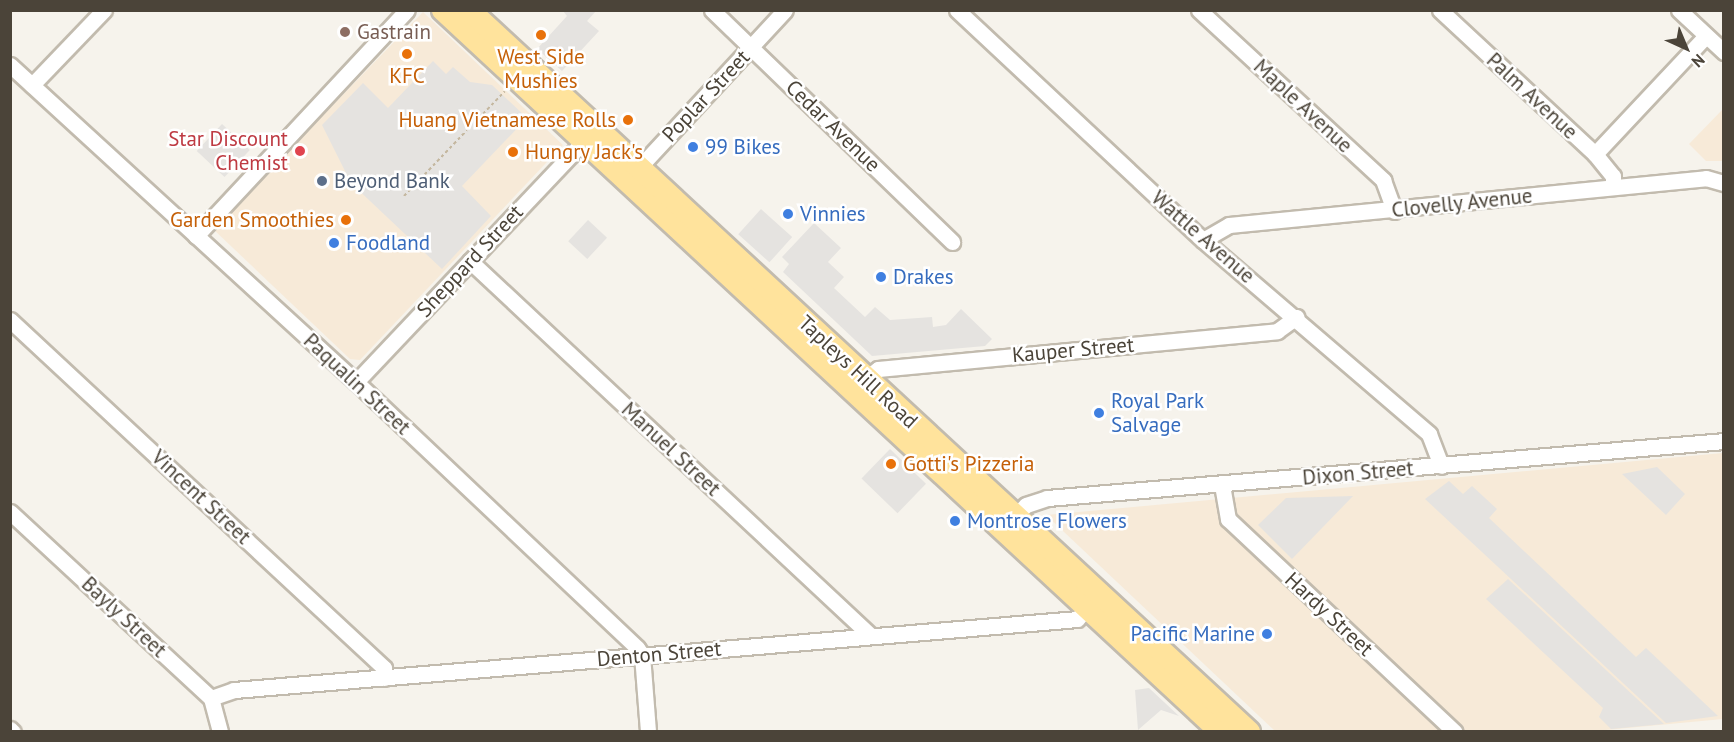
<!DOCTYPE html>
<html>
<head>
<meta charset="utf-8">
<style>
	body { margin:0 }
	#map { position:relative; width:1734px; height:742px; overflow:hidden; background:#f6f3ec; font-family:"PT Sans",sans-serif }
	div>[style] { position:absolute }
	.commercial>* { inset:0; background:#f7ead8 }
	.parking>* { inset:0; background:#e5e3e0; transform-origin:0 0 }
	.path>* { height:2px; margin-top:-1px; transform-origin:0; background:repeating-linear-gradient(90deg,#c4b79f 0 3px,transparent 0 6px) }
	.roads { filter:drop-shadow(2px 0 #c2bbae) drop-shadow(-2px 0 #c2bbae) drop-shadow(0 2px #c2bbae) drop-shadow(0 -2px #c2bbae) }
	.minor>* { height:15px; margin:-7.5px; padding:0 7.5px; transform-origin:7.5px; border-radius:7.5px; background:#fff }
	.primary>* { height:22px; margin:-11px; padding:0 11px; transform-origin:11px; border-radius:11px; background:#ffe39c }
	.dots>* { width:16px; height:16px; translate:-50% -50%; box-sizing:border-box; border:3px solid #fff; border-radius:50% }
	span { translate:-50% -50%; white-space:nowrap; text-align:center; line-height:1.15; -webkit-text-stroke:5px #fff; paint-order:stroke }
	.education-label { font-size:21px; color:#785e54 }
	.left { translate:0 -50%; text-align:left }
	.food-label { font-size:21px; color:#c56008 }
	.right { translate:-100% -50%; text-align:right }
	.street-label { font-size:21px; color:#4b4439 }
	.health-label { font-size:21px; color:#be3a42 }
	.shop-label { font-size:21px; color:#366cbe }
	.service-label { font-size:21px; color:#4e5e75 }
	.frame { position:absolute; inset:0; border:12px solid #4b4439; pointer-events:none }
	.north { position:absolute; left:1656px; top:18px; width:60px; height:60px; -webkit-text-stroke:4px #fff; paint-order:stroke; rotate:136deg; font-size:16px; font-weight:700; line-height:24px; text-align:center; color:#4b4439 }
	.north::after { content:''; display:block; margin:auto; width:21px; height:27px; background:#4b4439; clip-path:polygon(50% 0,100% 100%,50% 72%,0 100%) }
</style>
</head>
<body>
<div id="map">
	<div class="commercial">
		<i style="clip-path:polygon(423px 12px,563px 145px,360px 360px,350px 359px,213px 229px)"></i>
		<i style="clip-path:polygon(1723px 109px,1723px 161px,1706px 161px,1689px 144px)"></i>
		<i style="clip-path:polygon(1723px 453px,1723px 719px,1584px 732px,1275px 731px,1046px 515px)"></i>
	</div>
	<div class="parking">
		<i style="clip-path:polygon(563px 11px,596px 11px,587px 21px,599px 31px,562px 71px,537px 49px,567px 16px)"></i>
		<i style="clip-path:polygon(433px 61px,446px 74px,453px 67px,470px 82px,492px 85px,527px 118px,462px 186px,491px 216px,442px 269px,351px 183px,322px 125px,363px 83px,388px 108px)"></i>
		<i style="left:222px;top:124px;width:38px;height:37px;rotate:43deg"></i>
		<i style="left:761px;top:209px;width:42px;height:34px;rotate:42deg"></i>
		<i style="left:588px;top:220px;width:26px;height:29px;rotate:43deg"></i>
		<i style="clip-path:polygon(814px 223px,841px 248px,828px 262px,844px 277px,834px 288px,865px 317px,875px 307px,890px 320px,932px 317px,933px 327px,946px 325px,961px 309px,992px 339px,985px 346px,872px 356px,783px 272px,789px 264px,782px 257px)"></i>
		<i style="left:890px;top:449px;width:50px;height:41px;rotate:44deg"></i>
		<i style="clip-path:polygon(1657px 467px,1685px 494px,1666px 515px,1622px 474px)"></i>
		<i style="clip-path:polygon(1449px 481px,1463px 494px,1472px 486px,1497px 509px,1489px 518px,1636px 657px,1646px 648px,1718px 716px,1666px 723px,1425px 499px)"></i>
		<i style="clip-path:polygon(1353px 496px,1292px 559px,1258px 525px,1286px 498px)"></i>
		<i style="clip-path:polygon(1508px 579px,1664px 724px,1611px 729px,1599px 717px,1603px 708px,1486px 599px)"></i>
		<i style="clip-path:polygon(1149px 688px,1179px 716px,1161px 710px,1138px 730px,1135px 690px)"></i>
	</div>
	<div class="path">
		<i style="left:479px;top:118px;width:37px;rotate:-46deg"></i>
		<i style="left:404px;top:196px;width:91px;rotate:-46.3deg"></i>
	</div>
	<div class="roads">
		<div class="minor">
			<i style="left:712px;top:10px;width:334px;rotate:44deg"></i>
			<i style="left:957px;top:10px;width:337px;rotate:43.1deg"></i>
			<i style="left:1203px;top:240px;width:298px;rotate:40.6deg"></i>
			<i style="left:1429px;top:434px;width:34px;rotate:69deg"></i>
			<i style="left:1199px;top:10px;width:251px;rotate:42.7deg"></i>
			<i style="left:1383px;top:180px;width:33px;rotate:70deg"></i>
			<i style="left:1440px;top:10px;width:212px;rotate:42.9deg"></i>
			<i style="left:1595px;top:154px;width:28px;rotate:51deg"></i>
			<i style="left:1613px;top:176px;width:11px;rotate:90deg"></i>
			<i style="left:1679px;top:10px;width:62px;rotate:43deg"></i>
			<i style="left:10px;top:65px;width:469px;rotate:42.5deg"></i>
			<i style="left:356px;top:382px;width:387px;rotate:43.4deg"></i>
			<i style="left:637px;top:648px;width:9px;rotate:54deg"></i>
			<i style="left:642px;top:655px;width:77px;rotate:85.5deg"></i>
			<i style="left:32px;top:85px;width:104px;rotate:-46.2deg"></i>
			<i style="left:1595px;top:154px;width:162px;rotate:-46.8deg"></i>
			<i style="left:634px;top:173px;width:222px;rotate:-47.2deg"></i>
			<i style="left:196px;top:236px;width:309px;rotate:-47deg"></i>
			<i style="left:1203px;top:240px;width:30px;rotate:-30deg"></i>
			<i style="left:1229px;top:225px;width:479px;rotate:-5.6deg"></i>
			<i style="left:1706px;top:178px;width:19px;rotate:16deg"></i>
			<i style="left:470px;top:261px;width:549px;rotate:43.08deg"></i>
			<i style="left:10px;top:320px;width:511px;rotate:42.94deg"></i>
			<i style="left:384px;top:668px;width:10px;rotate:90deg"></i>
			<i style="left:356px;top:382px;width:332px;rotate:-46.6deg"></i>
			<i style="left:859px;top:383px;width:24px;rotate:-36deg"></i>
			<i style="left:878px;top:369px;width:401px;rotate:-5.4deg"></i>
			<i style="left:1277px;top:331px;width:24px;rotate:-36deg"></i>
			<i style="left:1222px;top:485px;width:35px;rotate:80deg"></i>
			<i style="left:1228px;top:519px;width:311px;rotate:43.2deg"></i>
			<i style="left:10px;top:512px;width:274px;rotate:42.8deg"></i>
			<i style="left:211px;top:698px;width:35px;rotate:75deg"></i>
			<i style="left:1010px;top:522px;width:23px;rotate:-47deg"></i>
			<i style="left:1026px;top:505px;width:22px;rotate:-18deg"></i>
			<i style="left:1047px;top:498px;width:679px;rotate:-4.81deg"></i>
			<i style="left:211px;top:698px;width:24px;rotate:-19deg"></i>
			<i style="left:234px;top:690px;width:846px;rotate:-4.81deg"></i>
			<i style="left:1077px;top:619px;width:24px;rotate:-48deg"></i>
			<i style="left:10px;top:729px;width:4px;rotate:45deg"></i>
		</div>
		<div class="primary">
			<i style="left:443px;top:10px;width:1061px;rotate:42.86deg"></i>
			<i style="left:469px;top:10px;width:1063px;rotate:42.79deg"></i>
		</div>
	</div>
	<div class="dots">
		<i style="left:345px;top:32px;background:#8d6e63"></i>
		<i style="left:541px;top:35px;background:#e8710a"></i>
		<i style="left:407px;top:54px;background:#e8710a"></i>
		<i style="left:628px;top:120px;background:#e8710a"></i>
		<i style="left:693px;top:147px;background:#3f7fe0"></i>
		<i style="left:300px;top:151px;background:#e0444e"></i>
		<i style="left:513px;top:152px;background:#e8710a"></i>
		<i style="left:322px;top:181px;background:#5c6f8a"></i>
		<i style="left:788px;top:214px;background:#3f7fe0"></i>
		<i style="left:346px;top:220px;background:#e8710a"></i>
		<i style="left:334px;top:243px;background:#3f7fe0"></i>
		<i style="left:881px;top:277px;background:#3f7fe0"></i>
		<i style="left:1099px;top:413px;background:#3f7fe0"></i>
		<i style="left:891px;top:464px;background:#e8710a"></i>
		<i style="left:955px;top:521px;background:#3f7fe0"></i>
		<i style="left:1267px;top:634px;background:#3f7fe0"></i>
	</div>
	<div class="education-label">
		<span class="left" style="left:357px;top:32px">Gastrain</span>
	</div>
	<div class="food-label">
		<span style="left:541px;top:69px">West Side<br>Mushies</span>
		<span style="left:407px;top:76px">KFC</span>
		<span class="right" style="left:616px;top:120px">Huang Vietnamese Rolls</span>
		<span class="left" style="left:525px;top:152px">Hungry Jack's</span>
		<span class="right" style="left:334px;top:220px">Garden Smoothies</span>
		<span class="left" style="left:903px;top:464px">Gotti's Pizzeria</span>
	</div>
	<div class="street-label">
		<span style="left:706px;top:96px;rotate:-47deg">Poplar Street</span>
		<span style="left:1532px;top:96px;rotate:43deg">Palm Avenue</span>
		<span style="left:1303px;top:106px;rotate:43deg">Maple Avenue</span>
		<span style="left:833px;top:126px;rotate:44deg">Cedar Avenue</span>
		<span style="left:1462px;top:203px;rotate:-6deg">Clovelly Avenue</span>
		<span style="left:1203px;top:237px;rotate:41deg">Wattle Avenue</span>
		<span style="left:470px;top:261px;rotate:-47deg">Sheppard Street</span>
		<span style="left:1073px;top:350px;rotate:-5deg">Kauper Street</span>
		<span style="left:858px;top:372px;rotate:43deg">Tapleys Hill Road</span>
		<span style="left:357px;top:384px;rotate:43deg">Paqualin Street</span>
		<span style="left:671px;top:449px;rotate:43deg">Manuel Street</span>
		<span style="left:1358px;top:473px;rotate:-5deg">Dixon Street</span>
		<span style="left:201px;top:497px;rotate:43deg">Vincent Street</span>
		<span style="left:1329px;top:614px;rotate:43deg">Hardy Street</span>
		<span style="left:124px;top:617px;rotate:43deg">Bayly Street</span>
		<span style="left:659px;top:654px;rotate:-5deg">Denton Street</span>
	</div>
	<div class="health-label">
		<span class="right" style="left:288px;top:151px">Star Discount<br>Chemist</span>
	</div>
	<div class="shop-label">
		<span class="left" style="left:705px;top:147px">99 Bikes</span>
		<span class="left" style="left:800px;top:214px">Vinnies</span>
		<span class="left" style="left:346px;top:243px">Foodland</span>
		<span class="left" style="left:893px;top:277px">Drakes</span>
		<span class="left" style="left:1111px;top:413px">Royal Park<br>Salvage</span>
		<span class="left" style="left:967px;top:521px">Montrose Flowers</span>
		<span class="right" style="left:1255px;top:634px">Pacific Marine</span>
	</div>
	<div class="service-label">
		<span class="left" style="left:334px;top:181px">Beyond Bank</span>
	</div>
	<div class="frame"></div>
	<div class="north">N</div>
</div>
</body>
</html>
